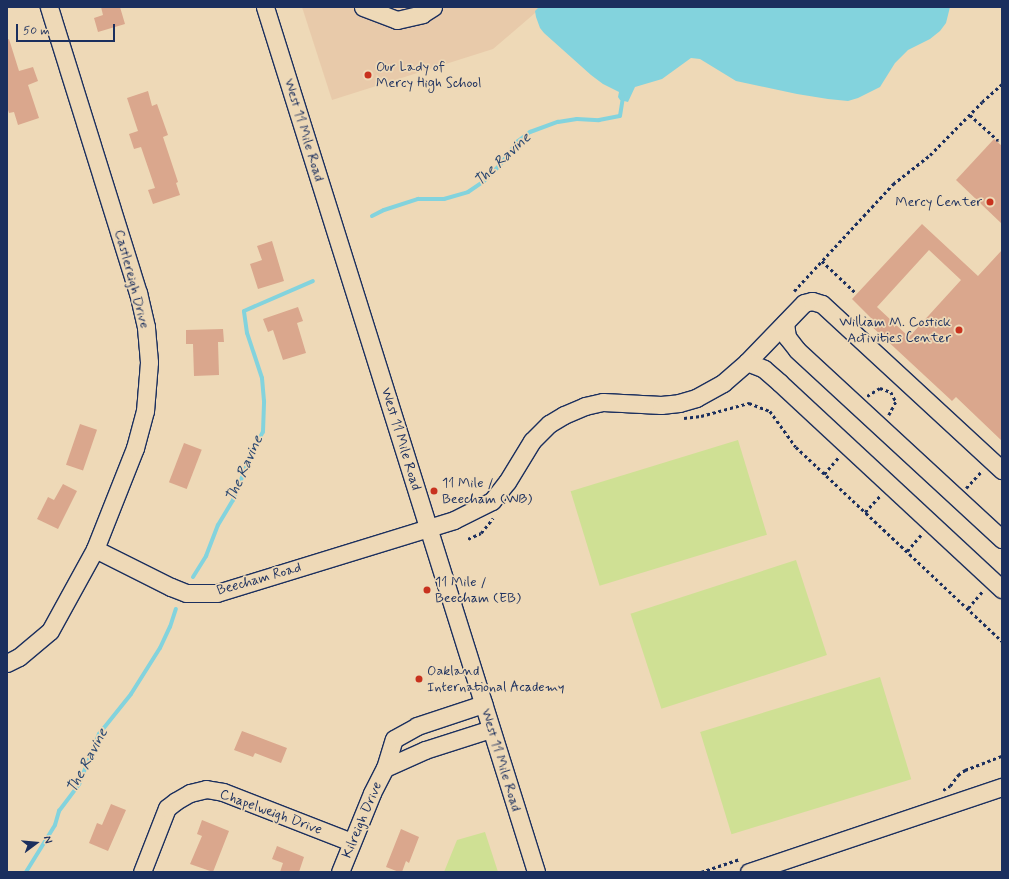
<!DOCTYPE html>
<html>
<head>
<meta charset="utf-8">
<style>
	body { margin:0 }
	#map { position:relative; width:1009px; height:879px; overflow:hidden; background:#eed9b7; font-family:Mynerve,sans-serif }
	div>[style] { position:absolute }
	.built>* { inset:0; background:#e8caaa }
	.green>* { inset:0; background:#cfe094; transform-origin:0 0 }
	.water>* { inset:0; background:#83d3dd }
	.stream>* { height:4px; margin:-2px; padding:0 2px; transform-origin:2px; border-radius:2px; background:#83d3dd }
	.building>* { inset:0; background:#daa78d; transform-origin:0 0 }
	.path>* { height:2.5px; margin-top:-1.25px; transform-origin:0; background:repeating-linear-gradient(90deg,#1b2f5e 0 3px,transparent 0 6px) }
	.roads { filter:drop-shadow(1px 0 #1b2f5e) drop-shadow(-1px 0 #1b2f5e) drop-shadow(0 1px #1b2f5e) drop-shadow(0 -1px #1b2f5e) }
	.minor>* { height:17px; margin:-8.5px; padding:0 8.5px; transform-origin:8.5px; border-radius:8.5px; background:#eed9b7 }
	.dots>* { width:11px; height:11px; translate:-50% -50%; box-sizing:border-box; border:2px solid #eed9b7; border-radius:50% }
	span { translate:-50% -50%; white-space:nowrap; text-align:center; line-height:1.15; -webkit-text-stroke:3.5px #eed9b7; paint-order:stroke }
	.poi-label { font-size:14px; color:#1b2f5e }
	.left { translate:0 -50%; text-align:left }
	.right { translate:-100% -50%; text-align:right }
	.street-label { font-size:14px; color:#1b2f5e }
	.water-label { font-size:15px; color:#2b4871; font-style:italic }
	.frame { position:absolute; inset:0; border:8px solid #1b2f5e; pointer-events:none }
	.north { position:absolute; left:16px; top:823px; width:40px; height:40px; -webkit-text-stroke:3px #eed9b7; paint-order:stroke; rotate:74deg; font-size:11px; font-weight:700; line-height:16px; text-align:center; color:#1b2f5e }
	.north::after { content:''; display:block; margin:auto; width:14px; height:18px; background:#1b2f5e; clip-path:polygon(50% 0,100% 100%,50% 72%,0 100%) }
	.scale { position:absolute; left:16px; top:24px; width:99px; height:18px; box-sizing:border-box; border:2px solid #1b2f5e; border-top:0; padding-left:5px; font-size:12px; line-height:14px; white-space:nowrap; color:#1b2f5e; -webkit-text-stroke:3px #eed9b7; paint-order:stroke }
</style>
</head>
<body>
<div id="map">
	<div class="built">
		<i style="clip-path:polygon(302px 7px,542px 7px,493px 49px,332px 100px)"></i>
	</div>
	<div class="green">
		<i style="left:738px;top:440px;width:99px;height:175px;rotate:73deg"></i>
		<i style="left:796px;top:560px;width:100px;height:174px;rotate:72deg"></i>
		<i style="left:880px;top:677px;width:107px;height:188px;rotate:73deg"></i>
		<i style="clip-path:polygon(485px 832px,498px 872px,444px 872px,457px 840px)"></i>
	</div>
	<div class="water">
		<i style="clip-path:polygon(539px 7px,950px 7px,946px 23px,940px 31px,930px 39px,908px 50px,895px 63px,880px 87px,858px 98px,848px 101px,828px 99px,797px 94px,736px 81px,700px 59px,691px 58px,662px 79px,635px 87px,628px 102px,620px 100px,618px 97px,619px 92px,603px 84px,591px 75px,544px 33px,540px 28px,536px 17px,535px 11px)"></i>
	</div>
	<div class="stream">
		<i style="left:372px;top:216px;width:13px;rotate:-27deg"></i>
		<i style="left:384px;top:210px;width:36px;rotate:-18deg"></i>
		<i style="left:418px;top:199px;width:26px"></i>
		<i style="left:444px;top:199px;width:25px;rotate:-16deg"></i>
		<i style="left:468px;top:192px;width:18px;rotate:-34deg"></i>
		<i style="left:483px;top:182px;width:24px;rotate:-45deg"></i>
		<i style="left:500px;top:165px;width:30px;rotate:-53deg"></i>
		<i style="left:518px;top:141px;width:15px;rotate:-37deg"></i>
		<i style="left:530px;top:132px;width:30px;rotate:-20deg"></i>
		<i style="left:558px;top:122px;width:19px;rotate:-9deg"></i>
		<i style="left:577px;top:119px;width:22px;rotate:3deg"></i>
		<i style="left:599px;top:120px;width:21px;rotate:-11deg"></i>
		<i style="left:620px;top:116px;width:19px;rotate:-81deg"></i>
		<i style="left:193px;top:577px;width:25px;rotate:-58deg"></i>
		<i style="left:206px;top:556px;width:33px;rotate:-69deg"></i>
		<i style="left:218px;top:525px;width:29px;rotate:-59deg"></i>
		<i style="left:233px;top:500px;width:46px;rotate:-68.4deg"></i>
		<i style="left:250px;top:457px;width:28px;rotate:-63deg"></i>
		<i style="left:263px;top:432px;width:31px;rotate:-88deg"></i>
		<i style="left:264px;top:401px;width:23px;rotate:-95deg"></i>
		<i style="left:262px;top:378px;width:47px;rotate:-108.4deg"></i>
		<i style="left:247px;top:333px;width:22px;rotate:-98deg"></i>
		<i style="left:244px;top:311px;width:75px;rotate:-23.5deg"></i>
		<i style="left:26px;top:872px;width:55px;rotate:-58.3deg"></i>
		<i style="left:55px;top:825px;width:15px;rotate:-74deg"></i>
		<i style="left:59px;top:811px;width:34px;rotate:-53deg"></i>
		<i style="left:79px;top:784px;width:54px;rotate:-68.2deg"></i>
		<i style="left:99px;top:734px;width:51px;rotate:-51.3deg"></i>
		<i style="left:131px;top:694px;width:54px;rotate:-57.8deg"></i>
		<i style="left:160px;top:648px;width:23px;rotate:-65deg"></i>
		<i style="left:170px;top:627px;width:19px;rotate:-72deg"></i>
	</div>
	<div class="building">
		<i style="clip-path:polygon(101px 7px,120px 7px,125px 24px,98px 32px,94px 18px,103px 15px)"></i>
		<i style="clip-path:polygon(9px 39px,19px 71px,33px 67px,38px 81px,28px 85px,39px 118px,18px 125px,14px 112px,9px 113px,7px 107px,7px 40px)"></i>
		<i style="clip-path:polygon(148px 91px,152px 106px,157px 104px,168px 135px,163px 137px,178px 182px,176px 183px,180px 195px,153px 204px,148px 190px,155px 188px,141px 147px,134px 149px,129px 134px,138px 131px,127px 98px)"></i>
		<i style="clip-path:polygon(994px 139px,1002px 146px,1002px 224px,956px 180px)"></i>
		<i style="clip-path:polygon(evenodd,922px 224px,978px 276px,1002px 250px,1002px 441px,956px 397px,952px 401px,868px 323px,872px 319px,852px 299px,922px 224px,929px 250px,961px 280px,909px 337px,877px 307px,929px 250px)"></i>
		<i style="clip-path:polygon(272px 241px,284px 281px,258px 289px,250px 264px,262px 260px,257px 246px)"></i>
		<i style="clip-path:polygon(298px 307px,303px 321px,297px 323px,306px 353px,283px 360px,273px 330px,268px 332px,263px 319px)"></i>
		<i style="clip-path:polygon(223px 329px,224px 342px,218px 342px,219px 375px,194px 376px,193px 344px,186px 344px,186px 330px)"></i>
		<i style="left:80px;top:424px;width:18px;height:43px;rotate:19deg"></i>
		<i style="left:184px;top:443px;width:19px;height:42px;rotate:21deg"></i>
		<i style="clip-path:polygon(63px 484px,77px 491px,58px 529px,37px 519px,48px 497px,54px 500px)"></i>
		<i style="clip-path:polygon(242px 731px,287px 748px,281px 763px,255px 753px,253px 757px,234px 750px)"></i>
		<i style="clip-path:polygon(111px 804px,126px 810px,108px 851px,89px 843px,97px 823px,102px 825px)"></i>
		<i style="clip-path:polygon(202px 820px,229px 831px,213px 872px,190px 864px,202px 836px,197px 834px)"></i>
		<i style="clip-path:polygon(401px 829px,419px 837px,409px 863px,406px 861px,402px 872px,399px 872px,386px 867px)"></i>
		<i style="clip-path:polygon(277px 846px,304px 857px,299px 872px,280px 872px,283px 863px,272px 859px)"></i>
	</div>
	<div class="path">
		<i style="left:970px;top:115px;width:38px;rotate:42deg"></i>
		<i style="left:998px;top:140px;width:1px;rotate:135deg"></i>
		<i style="left:822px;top:261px;width:48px;rotate:43.3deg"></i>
		<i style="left:794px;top:291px;width:146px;rotate:-47.2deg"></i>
		<i style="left:893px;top:184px;width:47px;rotate:-38.1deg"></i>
		<i style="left:930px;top:155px;width:74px;rotate:-45.5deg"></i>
		<i style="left:982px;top:102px;width:27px;rotate:-42deg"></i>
		<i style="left:867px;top:396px;width:15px;rotate:-32deg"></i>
		<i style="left:880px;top:388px;width:12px;rotate:20deg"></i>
		<i style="left:891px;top:392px;width:11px;rotate:63deg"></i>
		<i style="left:896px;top:402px;width:15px;rotate:118deg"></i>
		<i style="left:684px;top:418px;width:17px;rotate:-7deg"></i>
		<i style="left:701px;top:416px;width:50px;rotate:-15.2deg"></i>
		<i style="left:749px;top:403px;width:22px;rotate:21deg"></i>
		<i style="left:770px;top:411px;width:44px;rotate:54.2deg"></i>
		<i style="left:796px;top:447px;width:283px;rotate:43.3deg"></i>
		<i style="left:824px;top:474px;width:23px;rotate:-49deg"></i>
		<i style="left:966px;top:488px;width:23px;rotate:-47deg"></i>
		<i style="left:865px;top:512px;width:22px;rotate:-47deg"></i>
		<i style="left:468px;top:539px;width:14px;rotate:-25deg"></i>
		<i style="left:481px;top:533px;width:19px;rotate:-51deg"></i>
		<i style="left:907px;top:551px;width:23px;rotate:-49deg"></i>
		<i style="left:968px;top:608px;width:23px;rotate:-49deg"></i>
		<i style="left:943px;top:790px;width:8px;rotate:-30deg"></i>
		<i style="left:950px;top:786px;width:14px;rotate:-54deg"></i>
		<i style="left:958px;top:775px;width:9px;rotate:-36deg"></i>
		<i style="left:965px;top:770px;width:40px;rotate:-21deg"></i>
		<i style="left:701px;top:872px;width:41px;rotate:-18.4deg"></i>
	</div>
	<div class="roads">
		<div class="minor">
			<i style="left:265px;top:7px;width:906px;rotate:72.6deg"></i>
			<i style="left:363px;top:7px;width:36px;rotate:21deg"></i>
			<i style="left:397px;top:20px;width:26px;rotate:-13deg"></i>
			<i style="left:422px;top:14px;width:13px;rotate:-32deg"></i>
			<i style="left:785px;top:323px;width:14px;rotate:82deg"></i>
			<i style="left:787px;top:337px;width:16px;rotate:52deg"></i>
			<i style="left:797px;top:350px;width:279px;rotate:42.7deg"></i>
			<i style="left:747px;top:362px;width:82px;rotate:-46deg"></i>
			<i style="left:804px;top:303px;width:8px;rotate:-14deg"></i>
			<i style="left:812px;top:301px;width:10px;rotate:17deg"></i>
			<i style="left:822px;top:304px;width:245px;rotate:42.7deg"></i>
			<i style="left:95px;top:549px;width:85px;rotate:26.6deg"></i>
			<i style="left:171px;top:587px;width:16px;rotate:22deg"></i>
			<i style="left:186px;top:593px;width:31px"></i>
			<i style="left:217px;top:593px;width:248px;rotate:-17.1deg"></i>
			<i style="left:454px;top:520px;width:42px;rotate:-26.6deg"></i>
			<i style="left:492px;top:501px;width:24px;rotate:-52deg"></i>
			<i style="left:507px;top:482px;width:48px;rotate:-58.6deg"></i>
			<i style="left:532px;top:441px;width:24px;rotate:-45deg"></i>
			<i style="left:549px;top:424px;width:17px;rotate:-31deg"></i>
			<i style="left:564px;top:415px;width:23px;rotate:-23deg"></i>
			<i style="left:585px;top:406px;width:18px;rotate:-13deg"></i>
			<i style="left:603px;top:402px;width:58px;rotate:3deg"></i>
			<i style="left:661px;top:405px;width:18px;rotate:-6deg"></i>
			<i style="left:679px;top:403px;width:18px;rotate:-16deg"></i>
			<i style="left:696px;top:398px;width:31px;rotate:-29deg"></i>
			<i style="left:723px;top:383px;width:32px;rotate:-41deg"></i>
			<i style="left:747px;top:362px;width:18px;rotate:22deg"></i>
			<i style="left:764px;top:369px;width:21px;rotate:41deg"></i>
			<i style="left:780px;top:383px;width:303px;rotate:42.9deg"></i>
			<i style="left:7px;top:663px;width:13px;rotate:-27deg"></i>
			<i style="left:19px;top:657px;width:40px;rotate:-40deg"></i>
			<i style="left:50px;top:631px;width:94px;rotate:-61.2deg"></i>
			<i style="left:95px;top:549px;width:109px;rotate:-68.4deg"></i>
			<i style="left:135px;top:448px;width:38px;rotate:-75deg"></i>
			<i style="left:145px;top:411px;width:49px;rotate:-85.3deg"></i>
			<i style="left:149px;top:362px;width:35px;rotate:-95deg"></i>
			<i style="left:146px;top:327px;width:35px;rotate:-103deg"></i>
			<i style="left:138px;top:293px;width:300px;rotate:-107.3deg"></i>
			<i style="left:385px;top:768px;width:44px;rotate:-24.2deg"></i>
			<i style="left:425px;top:750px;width:69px;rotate:-17.7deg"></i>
			<i style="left:142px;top:872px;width:69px;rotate:-68.7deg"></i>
			<i style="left:167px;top:808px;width:11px;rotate:-38deg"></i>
			<i style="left:176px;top:801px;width:16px;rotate:-30deg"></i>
			<i style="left:190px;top:793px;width:16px;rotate:-14deg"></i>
			<i style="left:206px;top:789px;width:17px;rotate:10deg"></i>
			<i style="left:223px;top:792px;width:137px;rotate:21.3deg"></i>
			<i style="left:340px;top:872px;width:85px;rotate:-67.9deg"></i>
			<i style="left:372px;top:793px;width:28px;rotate:-63deg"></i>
			<i style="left:385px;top:768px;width:30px;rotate:-73deg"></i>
			<i style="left:394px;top:739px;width:26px;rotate:-29deg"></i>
			<i style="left:417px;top:726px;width:70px;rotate:-18.4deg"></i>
			<i style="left:749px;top:872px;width:267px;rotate:-18.6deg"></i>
		</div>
	</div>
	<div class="dots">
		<i style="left:368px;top:75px;background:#c8321e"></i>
		<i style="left:990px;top:202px;background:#c8321e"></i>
		<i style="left:959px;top:330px;background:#c8321e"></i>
		<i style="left:434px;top:491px;background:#c8321e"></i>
		<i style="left:427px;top:590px;background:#c8321e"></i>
		<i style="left:419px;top:679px;background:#c8321e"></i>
	</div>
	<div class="poi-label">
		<span class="left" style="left:376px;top:75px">Our Lady of<br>Mercy High School</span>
		<span class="right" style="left:982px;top:202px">Mercy Center</span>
		<span class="right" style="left:951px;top:330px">William M. Costick<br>Activities Center</span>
		<span class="left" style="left:442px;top:491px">11 Mile /<br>Beecham (WB)</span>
		<span class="left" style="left:435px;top:590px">11 Mile /<br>Beecham (EB)</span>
		<span class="left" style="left:427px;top:679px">Oakland<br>International Academy</span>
	</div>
	<div class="street-label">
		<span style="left:304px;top:130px;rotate:73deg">West 11 Mile Road</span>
		<span style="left:132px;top:279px;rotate:75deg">Castlereigh Drive</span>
		<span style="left:401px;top:439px;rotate:73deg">West 11 Mile Road</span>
		<span style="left:259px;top:579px;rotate:-16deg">Beecham Road</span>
		<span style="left:501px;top:760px;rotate:73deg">West 11 Mile Road</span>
		<span style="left:271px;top:812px;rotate:20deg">Chapelweigh Drive</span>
		<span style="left:362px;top:820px;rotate:-67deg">Kilreigh Drive</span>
	</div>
	<div class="water-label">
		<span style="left:503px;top:160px;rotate:-43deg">The Ravine</span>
		<span style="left:245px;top:469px;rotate:-66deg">The Ravine</span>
		<span style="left:88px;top:761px;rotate:-62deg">The Ravine</span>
	</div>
	<div class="frame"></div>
	<div class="north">N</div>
	<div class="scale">50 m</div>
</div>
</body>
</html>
